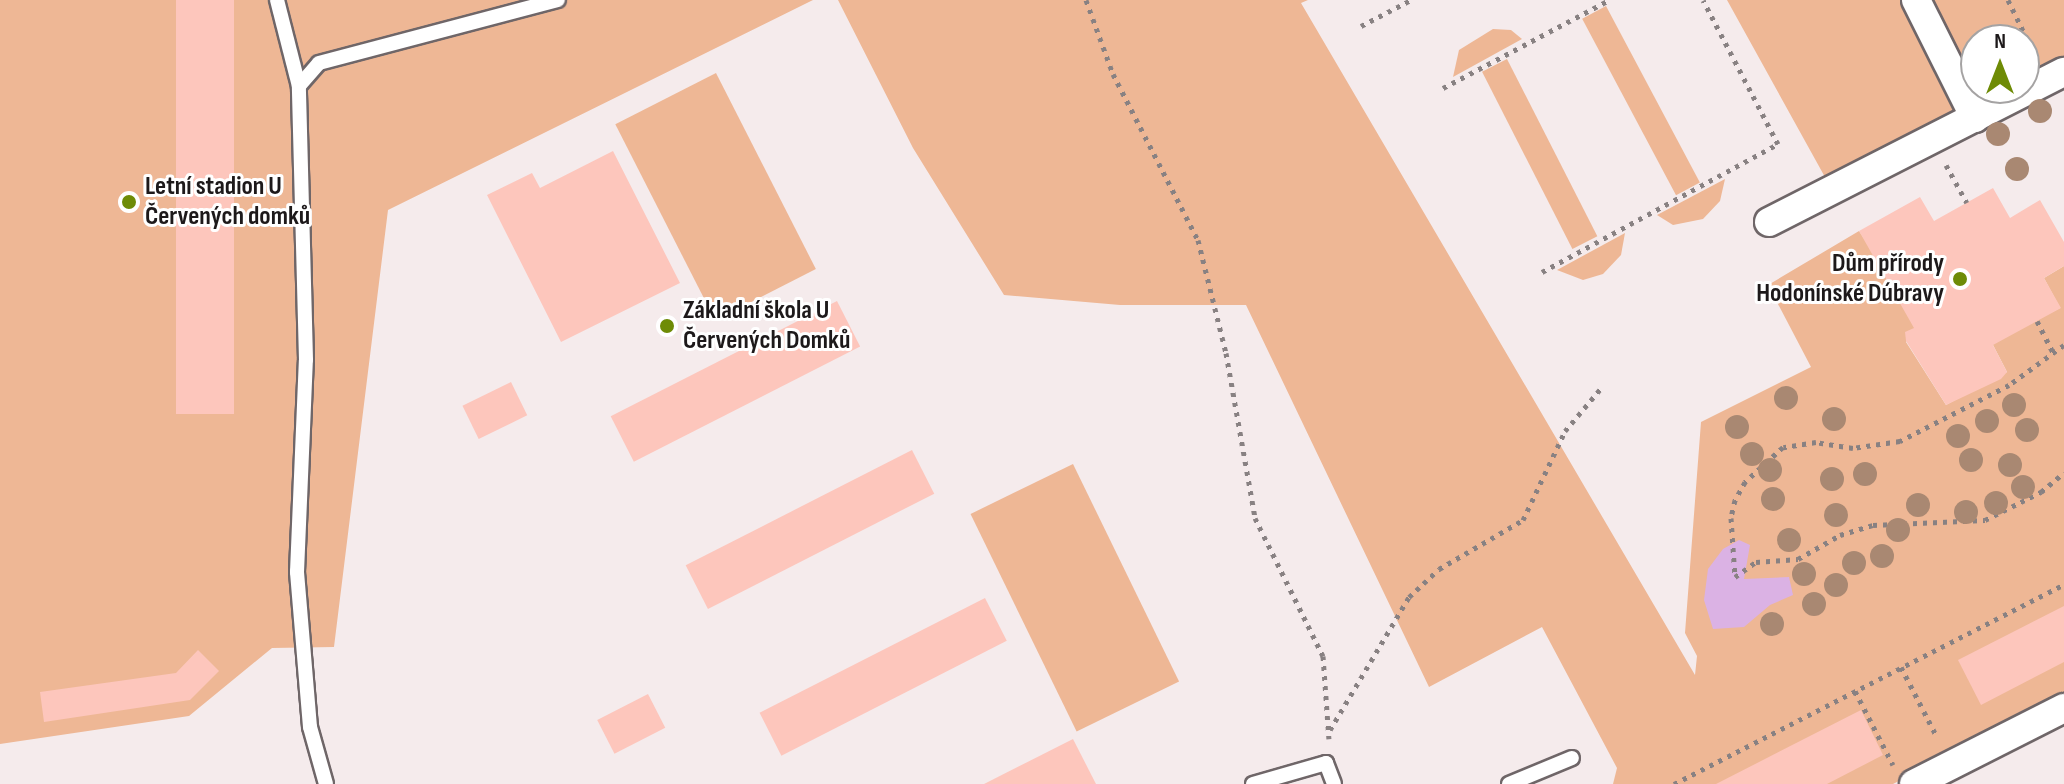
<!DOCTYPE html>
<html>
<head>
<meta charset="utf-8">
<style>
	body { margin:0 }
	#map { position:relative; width:2064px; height:784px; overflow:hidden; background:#f5ebec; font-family:"Sofia Sans Condensed",sans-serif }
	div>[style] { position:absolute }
	.green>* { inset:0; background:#eeb795; transform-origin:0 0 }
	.water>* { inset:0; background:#dbb2e4 }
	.building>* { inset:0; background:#fdc6bc; transform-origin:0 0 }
	.path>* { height:5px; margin-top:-2.5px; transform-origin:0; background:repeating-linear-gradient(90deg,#888182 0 4px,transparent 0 10px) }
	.roads { filter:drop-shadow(2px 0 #6f6668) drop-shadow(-2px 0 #6f6668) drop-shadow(0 2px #6f6668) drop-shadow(0 -2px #6f6668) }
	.service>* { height:14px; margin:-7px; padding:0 7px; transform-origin:7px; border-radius:7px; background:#fff }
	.minor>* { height:28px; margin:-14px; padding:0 14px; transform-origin:14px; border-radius:14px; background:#fff }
	.trees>* { width:24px; height:24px; margin:-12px; border-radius:50%; background:#a98872 }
	.dots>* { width:22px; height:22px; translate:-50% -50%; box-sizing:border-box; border:4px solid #fff; border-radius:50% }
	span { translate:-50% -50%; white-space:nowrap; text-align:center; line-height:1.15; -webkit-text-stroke:6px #fff; paint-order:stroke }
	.poi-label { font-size:26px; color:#1d191a; font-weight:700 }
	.left { translate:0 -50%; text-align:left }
	.right { translate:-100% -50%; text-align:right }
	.north { position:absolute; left:1960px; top:24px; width:80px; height:80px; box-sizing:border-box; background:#fff; border:2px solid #a5a3a3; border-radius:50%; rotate:0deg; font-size:22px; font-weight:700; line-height:32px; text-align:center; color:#1d191a }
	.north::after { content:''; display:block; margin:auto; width:28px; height:36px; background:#6e8b06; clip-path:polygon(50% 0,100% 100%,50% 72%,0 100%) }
</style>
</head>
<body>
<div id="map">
	<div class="green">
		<i style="clip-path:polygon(0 0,813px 0,388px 210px,334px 647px,272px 648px,189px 716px,0 744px)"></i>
		<i style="clip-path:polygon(838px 0,1308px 0,1301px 3px,1695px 675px,1697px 656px,1685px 633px,1701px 422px,1811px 367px,1768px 285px,1859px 231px,1922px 324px,1906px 342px,1946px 405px,2007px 372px,1992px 343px,2060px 308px,2044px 278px,2064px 266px,2064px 696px,1893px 784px,1613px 784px,1617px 768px,1542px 627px,1429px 687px,1246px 305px,1120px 305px,1004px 295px,913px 148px)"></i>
		<i style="clip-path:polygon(evenodd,1727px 0,2064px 0,2064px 85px,1836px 197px,1727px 0,1976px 40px,2024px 40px,2024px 88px,1976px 88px,1976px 40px)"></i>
		<i style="left:1606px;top:6px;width:200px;height:27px;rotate:62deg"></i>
		<i style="clip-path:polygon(1493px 29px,1511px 30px,1522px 39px,1453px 77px,1459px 50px)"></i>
		<i style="left:1507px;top:59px;width:199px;height:28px;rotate:63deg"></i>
		<i style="left:716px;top:73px;width:220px;height:113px;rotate:63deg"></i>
		<i style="clip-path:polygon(1725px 179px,1720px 201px,1703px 219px,1673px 225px,1657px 215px)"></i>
		<i style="clip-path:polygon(1625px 233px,1621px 255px,1603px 274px,1583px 280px,1557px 270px)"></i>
		<i style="left:1073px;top:464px;width:242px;height:114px;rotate:64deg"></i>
	</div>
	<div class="water">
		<i style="clip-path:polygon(1739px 540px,1750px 545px,1744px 579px,1789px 577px,1793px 595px,1770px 605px,1744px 627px,1713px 629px,1704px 600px,1708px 569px,1723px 549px)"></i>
	</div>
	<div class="building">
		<i style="left:176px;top:0;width:58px;height:414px"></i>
		<i style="clip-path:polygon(613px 151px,680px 283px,561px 342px,487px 195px,532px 173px,540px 188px)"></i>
		<i style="clip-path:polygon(1993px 188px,2010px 218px,2040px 200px,2064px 242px,2064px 266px,2044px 278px,2061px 308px,1993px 345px,2007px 372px,2001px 379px,1946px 405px,1906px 341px,1905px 332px,1914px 328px,1859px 231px,1920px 197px,1934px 221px)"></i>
		<i style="left:837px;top:301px;width:51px;height:254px;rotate:63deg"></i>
		<i style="left:511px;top:382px;width:37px;height:54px;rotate:64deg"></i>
		<i style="left:912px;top:450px;width:49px;height:254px;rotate:63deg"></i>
		<i style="left:985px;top:598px;width:48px;height:253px;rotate:63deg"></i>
		<i style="clip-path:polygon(2064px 606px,2064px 662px,1981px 705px,1958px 660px)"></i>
		<i style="clip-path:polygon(198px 650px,219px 671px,190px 700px,44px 722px,40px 692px,176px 673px)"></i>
		<i style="left:648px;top:694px;width:38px;height:57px;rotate:63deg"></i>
		<i style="clip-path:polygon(1861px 710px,1883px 755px,1827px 784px,1716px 784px)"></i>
		<i style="clip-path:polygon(1073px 739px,1096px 784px,984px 784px)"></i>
	</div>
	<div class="path">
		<i style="left:1086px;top:0;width:79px;rotate:70deg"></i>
		<i style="left:1113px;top:74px;width:186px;rotate:62.9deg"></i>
		<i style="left:1198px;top:240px;width:116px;rotate:76.1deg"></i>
		<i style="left:1226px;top:353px;width:168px;rotate:80deg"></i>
		<i style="left:1255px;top:518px;width:154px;rotate:63.8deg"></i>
		<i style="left:1323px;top:656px;width:83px;rotate:85.9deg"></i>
		<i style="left:2008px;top:0;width:59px;rotate:63.9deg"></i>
		<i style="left:1361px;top:26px;width:56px;rotate:-27.5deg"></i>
		<i style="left:1443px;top:88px;width:188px;rotate:-27.9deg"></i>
		<i style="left:1946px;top:165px;width:43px;rotate:61.1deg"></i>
		<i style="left:1542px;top:272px;width:268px;rotate:-28.5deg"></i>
		<i style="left:1778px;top:144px;width:162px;rotate:-117.5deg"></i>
		<i style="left:2037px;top:321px;width:39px;rotate:63deg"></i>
		<i style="left:2064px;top:345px;width:68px;rotate:144deg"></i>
		<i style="left:2009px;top:385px;width:123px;rotate:152.8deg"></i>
		<i style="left:1900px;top:441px;width:48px;rotate:171.5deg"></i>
		<i style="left:1853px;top:448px;width:37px;rotate:-171deg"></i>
		<i style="left:1816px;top:442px;width:33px;rotate:171deg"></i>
		<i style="left:1783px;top:447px;width:52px;rotate:137.4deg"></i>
		<i style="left:1745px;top:482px;width:21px;rotate:119deg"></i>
		<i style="left:1735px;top:500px;width:18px;rotate:103deg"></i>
		<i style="left:1731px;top:518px;width:59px;rotate:86.1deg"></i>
		<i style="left:1735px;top:577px;width:26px;rotate:-36deg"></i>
		<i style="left:1756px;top:562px;width:42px;rotate:-4.1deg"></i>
		<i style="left:1798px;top:559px;width:48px;rotate:-29.7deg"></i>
		<i style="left:1840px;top:535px;width:34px;rotate:-17deg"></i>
		<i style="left:1873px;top:525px;width:112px;rotate:-2.6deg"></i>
		<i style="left:1985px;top:520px;width:63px;rotate:-26.6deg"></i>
		<i style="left:2041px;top:492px;width:30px;rotate:-40deg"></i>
		<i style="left:1901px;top:667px;width:79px;rotate:62.8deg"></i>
		<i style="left:1855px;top:691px;width:83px;rotate:62.8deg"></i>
		<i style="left:1330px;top:730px;width:155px;rotate:-59.3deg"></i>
		<i style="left:1409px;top:597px;width:41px;rotate:-43deg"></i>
		<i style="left:1439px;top:569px;width:97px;rotate:-30.3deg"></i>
		<i style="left:1523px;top:520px;width:98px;rotate:-64.7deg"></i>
		<i style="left:1565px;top:431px;width:57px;rotate:-49.9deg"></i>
		<i style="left:1674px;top:784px;width:438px;rotate:-27.1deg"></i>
	</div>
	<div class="roads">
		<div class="service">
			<i style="left:277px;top:0;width:89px;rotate:75.7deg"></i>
			<i style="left:326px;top:784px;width:59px;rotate:-105.7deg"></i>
			<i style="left:310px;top:727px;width:156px;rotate:-94.8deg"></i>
			<i style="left:297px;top:572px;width:212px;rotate:-87.6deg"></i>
			<i style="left:306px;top:360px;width:274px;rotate:-91.5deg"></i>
			<i style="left:299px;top:86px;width:30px;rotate:-49deg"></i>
			<i style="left:319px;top:63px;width:247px;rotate:-14.8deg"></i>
			<i style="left:1253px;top:784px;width:76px;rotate:-16deg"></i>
			<i style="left:1326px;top:763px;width:22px;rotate:69deg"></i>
			<i style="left:1509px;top:784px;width:68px;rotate:-22.4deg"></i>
		</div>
		<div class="minor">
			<i style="left:1916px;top:0;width:132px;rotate:63.4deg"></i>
			<i style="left:1769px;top:222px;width:331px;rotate:-27deg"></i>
			<i style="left:1914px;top:784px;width:168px;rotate:-26.9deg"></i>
		</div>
	</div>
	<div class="trees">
		<i style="left:2040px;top:111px"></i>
		<i style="left:1998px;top:134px"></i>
		<i style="left:2017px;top:169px"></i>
		<i style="left:1786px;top:398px"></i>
		<i style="left:2014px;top:405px"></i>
		<i style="left:1834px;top:419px"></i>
		<i style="left:1987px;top:421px"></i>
		<i style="left:1737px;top:427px"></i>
		<i style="left:2027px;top:430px"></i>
		<i style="left:1958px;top:436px"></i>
		<i style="left:1752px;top:454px"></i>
		<i style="left:1971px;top:460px"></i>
		<i style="left:2010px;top:465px"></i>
		<i style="left:1770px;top:470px"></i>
		<i style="left:1865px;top:474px"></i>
		<i style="left:1832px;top:479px"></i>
		<i style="left:2023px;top:487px"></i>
		<i style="left:1773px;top:499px"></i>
		<i style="left:1996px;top:503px"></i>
		<i style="left:1918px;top:505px"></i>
		<i style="left:1966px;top:512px"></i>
		<i style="left:1836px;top:515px"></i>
		<i style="left:1898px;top:530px"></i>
		<i style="left:1789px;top:540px"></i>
		<i style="left:1882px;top:556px"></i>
		<i style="left:1854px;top:563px"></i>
		<i style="left:1804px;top:574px"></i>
		<i style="left:1836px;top:585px"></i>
		<i style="left:1814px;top:604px"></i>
		<i style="left:1772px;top:624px"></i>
	</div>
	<div class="dots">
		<i style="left:129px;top:202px;background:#6e8b06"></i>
		<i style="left:1960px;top:279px;background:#6e8b06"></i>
		<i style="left:667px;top:326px;background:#6e8b06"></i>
	</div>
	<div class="poi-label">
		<span class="left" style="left:145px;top:202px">Letní stadion U<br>Červených domků</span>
		<span class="right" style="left:1944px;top:279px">Dům přírody<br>Hodonínské Dúbravy</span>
		<span class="left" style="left:683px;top:326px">Základní škola U<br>Červených Domků</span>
	</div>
	<div class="north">N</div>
</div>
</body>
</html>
